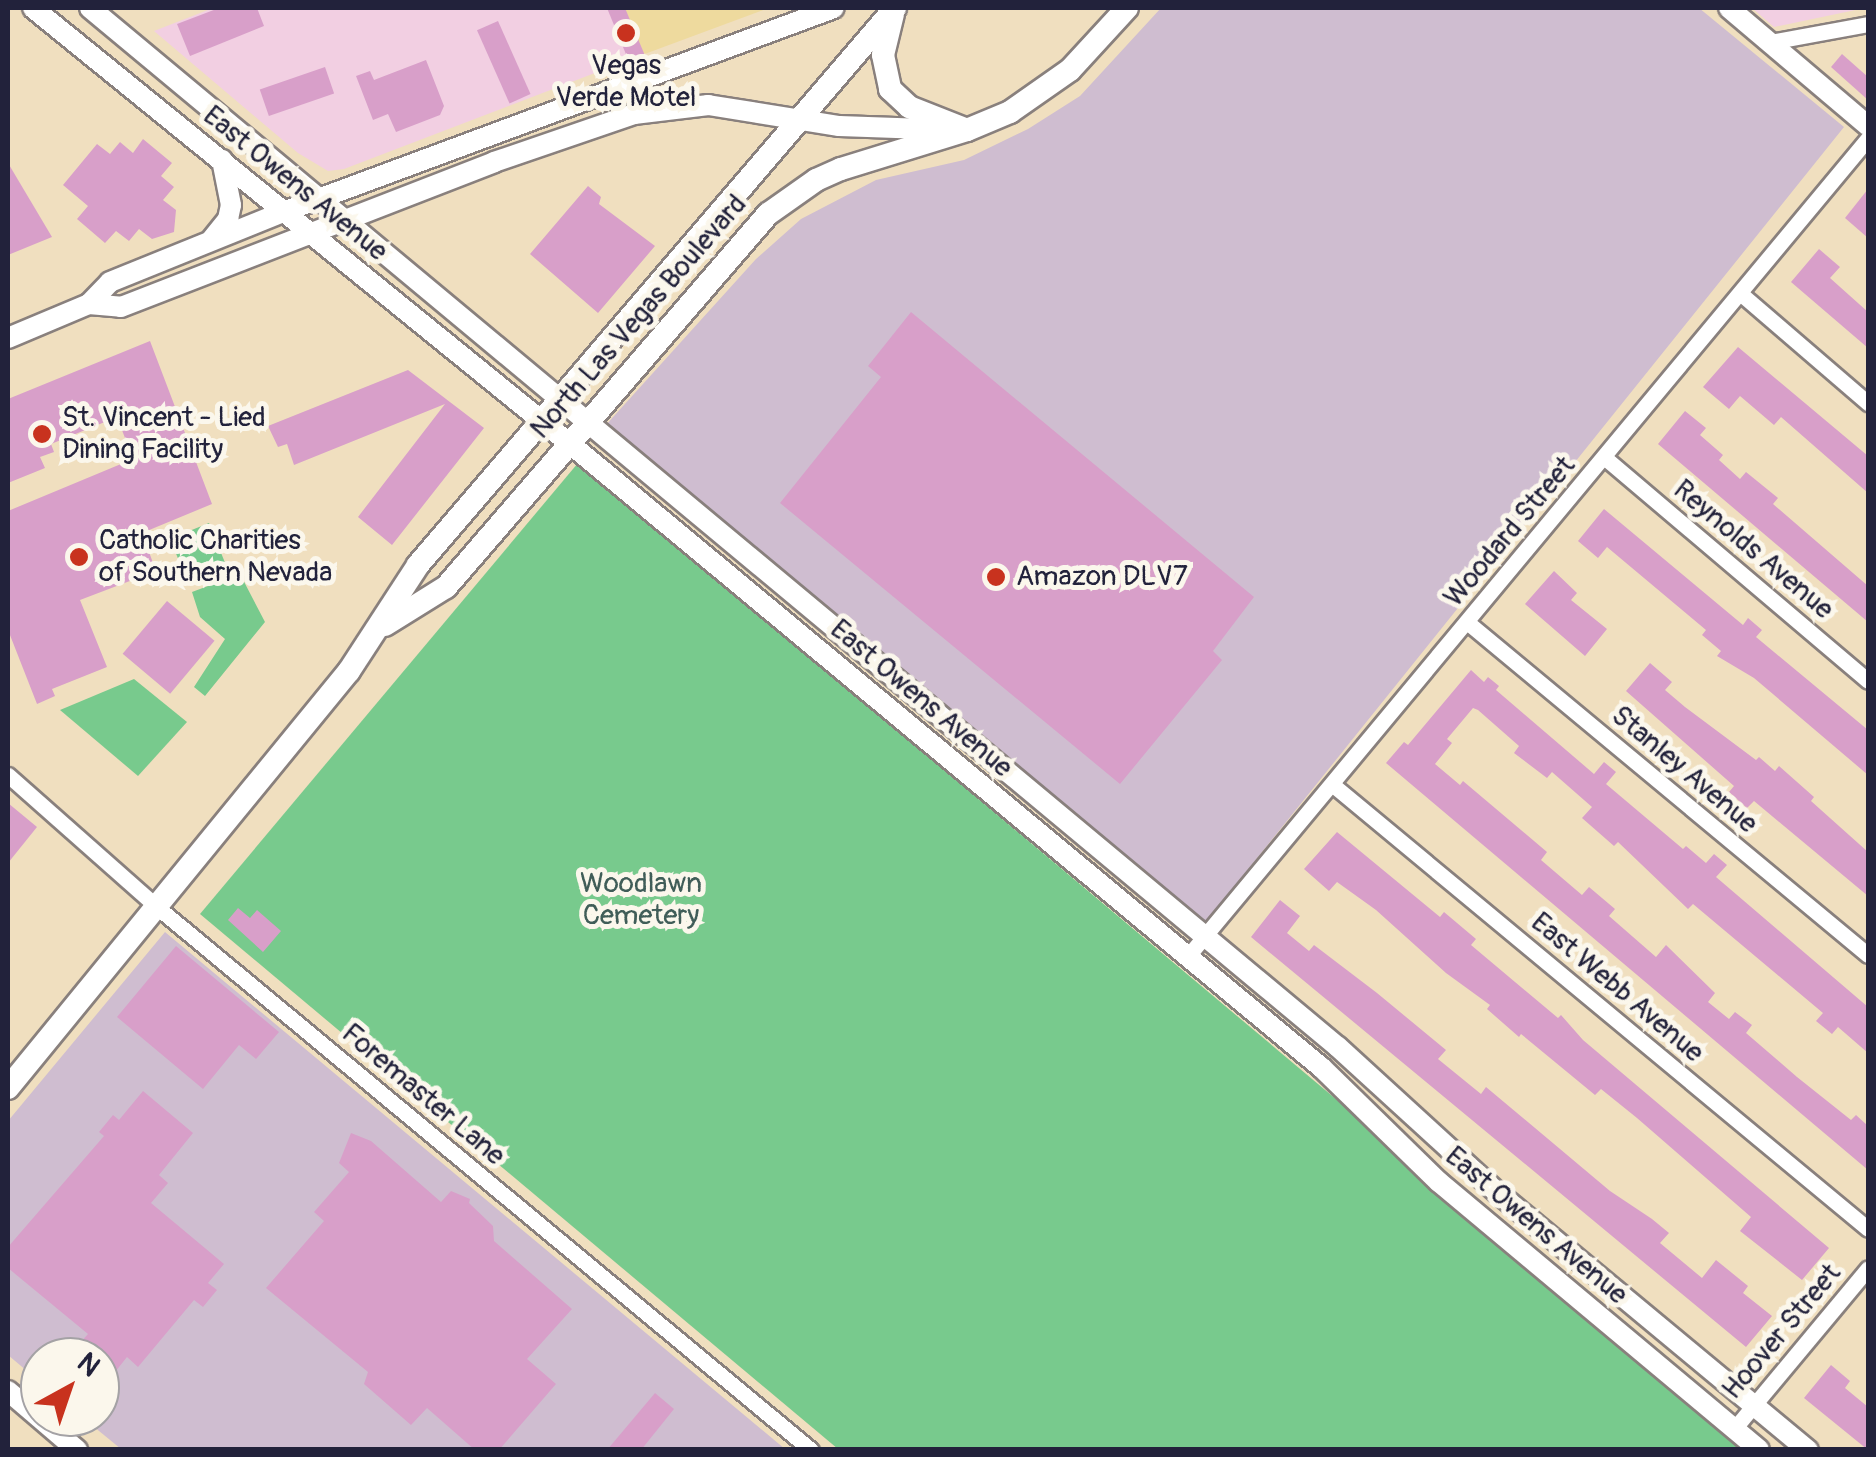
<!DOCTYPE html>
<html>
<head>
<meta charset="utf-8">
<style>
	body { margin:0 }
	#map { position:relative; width:1876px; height:1457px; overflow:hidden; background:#f0dfbf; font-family:Pangolin,sans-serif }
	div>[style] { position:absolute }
	.built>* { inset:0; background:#f2cfe2 }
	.industrial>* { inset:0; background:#cfbdd0 }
	.green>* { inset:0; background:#78ca8d; transform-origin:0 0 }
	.sand>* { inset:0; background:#eeda9e }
	.building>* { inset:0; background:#d89fc9; transform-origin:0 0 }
	.roads { filter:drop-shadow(2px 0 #89807d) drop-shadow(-2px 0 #89807d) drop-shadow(0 2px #89807d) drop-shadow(0 -2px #89807d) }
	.street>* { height:15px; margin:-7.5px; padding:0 7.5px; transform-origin:7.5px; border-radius:7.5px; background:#fff }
	.secondary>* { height:20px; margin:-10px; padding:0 10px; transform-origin:10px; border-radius:10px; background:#fff }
	.primary>* { height:22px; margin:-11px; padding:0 11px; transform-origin:11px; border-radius:11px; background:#fff }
	.dots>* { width:28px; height:28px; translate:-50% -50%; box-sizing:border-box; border:5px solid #fbf7ec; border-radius:50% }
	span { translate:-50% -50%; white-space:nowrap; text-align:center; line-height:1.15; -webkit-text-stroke:10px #fbf7ec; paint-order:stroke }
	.poi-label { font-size:28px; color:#22223b }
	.left { translate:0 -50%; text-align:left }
	.street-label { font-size:28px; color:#22223b }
	.park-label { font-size:28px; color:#405d58 }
	.frame { position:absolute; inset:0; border:10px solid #22223b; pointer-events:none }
	.north { position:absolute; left:20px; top:1337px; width:100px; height:100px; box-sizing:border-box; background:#fbf7ec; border:2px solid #a4a2a5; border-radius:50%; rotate:40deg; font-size:28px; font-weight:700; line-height:40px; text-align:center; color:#22223b }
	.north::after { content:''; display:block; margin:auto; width:35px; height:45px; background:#c8321e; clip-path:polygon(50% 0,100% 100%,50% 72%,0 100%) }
</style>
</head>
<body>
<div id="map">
	<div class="built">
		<i style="clip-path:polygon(213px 8px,622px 8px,642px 55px,344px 169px,328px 171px,298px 153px,154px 31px)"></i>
		<i style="clip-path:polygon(1752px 8px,1865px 8px,1774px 27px)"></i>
	</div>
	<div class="industrial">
		<i style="clip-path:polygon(1161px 8px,1699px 8px,1844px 127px,1205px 923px,605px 426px,756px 259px,801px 219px,876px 180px,964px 160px,1028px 129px,1080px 96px)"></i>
		<i style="clip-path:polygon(165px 932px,785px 1449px,121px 1449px,82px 1417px,100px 1417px,100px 1357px,40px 1357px,40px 1382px,8px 1355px,8px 1121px)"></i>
	</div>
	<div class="green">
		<i style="clip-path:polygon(578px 463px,1753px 1449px,838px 1449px,200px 914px)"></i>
		<i style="left:209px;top:523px;width:45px;height:42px;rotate:68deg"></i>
		<i style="clip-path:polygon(240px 574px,265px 622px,205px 696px,194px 687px,225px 639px,200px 617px,192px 592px)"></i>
		<i style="clip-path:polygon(134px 679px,187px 722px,138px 776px,60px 710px)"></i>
	</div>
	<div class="sand">
		<i style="clip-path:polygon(622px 8px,769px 8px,642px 55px)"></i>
	</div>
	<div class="building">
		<i style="clip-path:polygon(219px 8px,257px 8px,264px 26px,190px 56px,177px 24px)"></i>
		<i style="clip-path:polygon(607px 8px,625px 8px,646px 58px,630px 64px)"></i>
		<i style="left:498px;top:21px;width:80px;height:23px;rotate:66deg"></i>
		<i style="clip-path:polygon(1842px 54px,1868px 77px,1868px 100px,1831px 67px)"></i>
		<i style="clip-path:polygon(426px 60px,444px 106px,440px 115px,396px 132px,388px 114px,373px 120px,356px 76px,370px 71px,374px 80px)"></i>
		<i style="left:325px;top:67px;width:28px;height:69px;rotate:71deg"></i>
		<i style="clip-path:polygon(143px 139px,172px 163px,161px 176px,174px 187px,163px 200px,176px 210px,174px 232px,152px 239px,139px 229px,129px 241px,116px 231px,105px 243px,77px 219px,88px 206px,63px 185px,97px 144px,110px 154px,120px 142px,133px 153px)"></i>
		<i style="clip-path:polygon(8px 163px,52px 237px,8px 255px)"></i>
		<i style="clip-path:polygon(588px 186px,601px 197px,599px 204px,655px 246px,598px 313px,530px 254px)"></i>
		<i style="clip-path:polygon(1868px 189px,1868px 238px,1845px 218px)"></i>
		<i style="clip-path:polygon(1819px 249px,1840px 267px,1830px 278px,1868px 312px,1868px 348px,1791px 282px)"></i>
		<i style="clip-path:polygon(911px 312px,1254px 597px,1213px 651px,1222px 660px,1120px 784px,780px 503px,881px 377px,868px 366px)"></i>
		<i style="clip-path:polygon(150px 341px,212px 504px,142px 533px,156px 571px,80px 600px,107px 667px,52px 689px,55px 696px,37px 704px,8px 630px,8px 511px,133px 459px,117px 417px,51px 444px,54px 452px,40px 457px,45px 468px,8px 483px,8px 399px)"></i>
		<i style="clip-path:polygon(1738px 347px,1868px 456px,1868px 493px,1781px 417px,1774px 425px,1740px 396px,1729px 409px,1703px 387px)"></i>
		<i style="clip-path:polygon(408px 370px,484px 428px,392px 545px,358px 517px,445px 404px,294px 465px,287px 444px,278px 447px,268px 426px)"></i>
		<i style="clip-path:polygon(1685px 411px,1706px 428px,1700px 435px,1723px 455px,1719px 460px,1740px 479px,1746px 472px,1778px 498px,1773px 504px,1868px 586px,1868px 622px,1658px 444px)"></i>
		<i style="clip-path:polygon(1604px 509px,1743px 625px,1748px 618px,1762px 630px,1756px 637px,1868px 730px,1868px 775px,1754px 678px,1717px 656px,1721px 651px,1702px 635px,1706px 630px,1607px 547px,1598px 558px,1578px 541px)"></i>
		<i style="clip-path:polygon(1554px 571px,1577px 593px,1571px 600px,1607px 629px,1585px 656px,1525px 604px)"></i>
		<i style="left:167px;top:601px;width:62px;height:69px;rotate:40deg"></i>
		<i style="clip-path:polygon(1650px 663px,1672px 682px,1665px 690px,1685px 707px,1756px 760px,1759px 757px,1775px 771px,1779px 766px,1814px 797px,1811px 801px,1868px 852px,1868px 896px,1754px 801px,1747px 808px,1729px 792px,1734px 786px,1626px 691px)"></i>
		<i style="clip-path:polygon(1471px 670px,1484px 682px,1488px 677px,1499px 686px,1496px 690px,1594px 774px,1604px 762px,1616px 772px,1606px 784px,1683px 849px,1686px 846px,1706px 863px,1714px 854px,1727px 865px,1716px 877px,1868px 1007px,1868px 1053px,1838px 1027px,1832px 1034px,1816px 1021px,1823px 1013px,1693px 904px,1688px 909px,1618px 842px,1614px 846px,1582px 818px,1592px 807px,1552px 772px,1547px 778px,1514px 753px,1519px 746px,1478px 710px,1473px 708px,1447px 739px,1452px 743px,1435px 764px,1460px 785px,1463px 781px,1547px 852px,1541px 860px,1582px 895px,1589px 887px,1615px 909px,1609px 916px,1656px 957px,1666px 945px,1715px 993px,1708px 1002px,1729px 1019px,1735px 1012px,1752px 1025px,1746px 1033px,1797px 1077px,1851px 1120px,1856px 1115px,1868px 1126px,1868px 1170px,1386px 763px,1404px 742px,1408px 745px)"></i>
		<i style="clip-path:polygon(8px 803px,37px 827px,8px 863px)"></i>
		<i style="clip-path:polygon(1337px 832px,1440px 917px,1444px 912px,1476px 939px,1471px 945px,1558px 1018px,1561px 1015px,1583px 1040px,1829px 1248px,1802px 1280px,1740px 1231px,1751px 1217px,1637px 1118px,1601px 1089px,1595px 1095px,1521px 1034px,1519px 1037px,1487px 1009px,1490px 1005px,1446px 973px,1376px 910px,1337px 882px,1329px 891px,1304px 869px)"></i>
		<i style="clip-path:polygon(1280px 900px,1300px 916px,1287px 933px,1309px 951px,1314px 945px,1377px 993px,1446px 1050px,1438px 1059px,1481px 1094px,1486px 1087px,1610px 1191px,1652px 1219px,1669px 1233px,1660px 1243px,1702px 1278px,1716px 1260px,1748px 1286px,1743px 1293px,1772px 1316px,1746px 1347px,1251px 937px)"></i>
		<i style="clip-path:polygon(238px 908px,250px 918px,257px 910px,281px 931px,263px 952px,228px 920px)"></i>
		<i style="clip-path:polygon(176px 946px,279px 1032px,256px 1059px,239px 1045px,203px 1089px,117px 1017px)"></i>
		<i style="clip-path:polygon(143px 1091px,193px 1133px,159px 1175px,168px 1183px,151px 1203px,224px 1264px,208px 1283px,217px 1290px,203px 1307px,194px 1300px,138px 1367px,127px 1357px,115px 1372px,80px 1343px,88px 1334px,8px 1268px,8px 1247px,104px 1136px,99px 1132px,113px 1115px,119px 1120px)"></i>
		<i style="clip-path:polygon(351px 1133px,371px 1141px,441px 1202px,451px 1191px,470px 1199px,469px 1203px,493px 1226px,494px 1241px,572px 1309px,527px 1359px,556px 1384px,499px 1450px,475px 1450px,427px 1408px,411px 1425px,364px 1384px,368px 1372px,266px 1288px,324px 1221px,314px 1212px,349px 1172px,339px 1163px)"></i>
		<i style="clip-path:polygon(1831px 1365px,1850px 1381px,1845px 1388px,1868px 1407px,1868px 1450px,1804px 1398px)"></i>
		<i style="clip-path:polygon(655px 1393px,674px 1409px,641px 1450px,607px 1450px)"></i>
	</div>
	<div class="roads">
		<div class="street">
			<i style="left:1770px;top:42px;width:100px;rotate:-10.4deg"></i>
			<i style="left:1740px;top:293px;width:169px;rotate:40.7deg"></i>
			<i style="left:1604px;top:457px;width:346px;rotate:40.3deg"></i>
			<i style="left:1467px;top:622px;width:521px;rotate:39.71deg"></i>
			<i style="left:8px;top:775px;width:199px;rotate:41.5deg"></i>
			<i style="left:157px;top:907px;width:850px;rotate:39.7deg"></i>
			<i style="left:1333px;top:785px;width:695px;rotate:39.69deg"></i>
			<i style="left:1188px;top:956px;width:1064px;rotate:-50.26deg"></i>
			<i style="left:1734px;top:1429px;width:209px;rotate:-50.2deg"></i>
		</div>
		<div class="secondary">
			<i style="left:33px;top:8px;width:705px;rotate:39.07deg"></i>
			<i style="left:580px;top:452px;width:964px;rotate:39.7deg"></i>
			<i style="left:1322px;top:1068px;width:163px;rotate:44.3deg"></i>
			<i style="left:1439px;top:1182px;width:417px;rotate:39.9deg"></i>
			<i style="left:90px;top:8px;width:1624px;rotate:39.78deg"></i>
			<i style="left:1338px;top:1047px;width:217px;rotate:42.4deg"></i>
			<i style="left:1498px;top:1193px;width:403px;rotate:39.7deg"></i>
			<i style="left:1729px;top:8px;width:182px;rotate:40.3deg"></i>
			<i style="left:212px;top:239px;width:26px;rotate:-51deg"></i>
			<i style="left:228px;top:219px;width:14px;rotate:-78deg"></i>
			<i style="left:231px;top:205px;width:46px;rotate:-101.3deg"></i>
			<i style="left:89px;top:304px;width:32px;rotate:5deg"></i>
			<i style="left:121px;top:307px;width:400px;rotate:-21.2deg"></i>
			<i style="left:494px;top:162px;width:148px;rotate:-18.9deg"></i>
			<i style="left:634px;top:114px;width:75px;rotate:-6.9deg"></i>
			<i style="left:708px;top:105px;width:133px;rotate:9.1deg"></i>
			<i style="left:839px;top:126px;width:115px;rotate:2deg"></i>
			<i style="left:8px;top:338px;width:88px;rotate:-22.8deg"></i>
			<i style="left:89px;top:304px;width:30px;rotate:-46deg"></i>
			<i style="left:110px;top:282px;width:190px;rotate:-22deg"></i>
			<i style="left:286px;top:211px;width:584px;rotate:-20.33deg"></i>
			<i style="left:8px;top:1391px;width:91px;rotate:40.5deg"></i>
		</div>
		<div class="primary">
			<i style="left:893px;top:14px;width:42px;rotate:103.7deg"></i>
			<i style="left:883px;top:55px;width:35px;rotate:78deg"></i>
			<i style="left:890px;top:89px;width:26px;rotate:43deg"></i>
			<i style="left:909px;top:107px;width:62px;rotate:21.6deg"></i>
			<i style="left:385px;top:625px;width:72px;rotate:-31.9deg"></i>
			<i style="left:446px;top:587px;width:493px;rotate:-49.2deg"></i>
			<i style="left:768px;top:214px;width:59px;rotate:-35.3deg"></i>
			<i style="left:816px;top:180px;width:27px;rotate:-24deg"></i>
			<i style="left:841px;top:169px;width:132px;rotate:-17.2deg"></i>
			<i style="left:967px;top:130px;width:47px;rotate:-22.7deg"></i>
			<i style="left:1010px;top:112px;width:73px;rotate:-35deg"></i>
			<i style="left:1070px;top:70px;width:84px;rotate:-47.4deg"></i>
			<i style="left:8px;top:1088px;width:539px;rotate:-50.73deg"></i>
			<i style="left:349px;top:671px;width:126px;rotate:-56.9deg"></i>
			<i style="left:418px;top:565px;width:733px;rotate:-49.42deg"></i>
		</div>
	</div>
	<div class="dots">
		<i style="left:626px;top:33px;background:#c8321e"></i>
		<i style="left:42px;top:434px;background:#c8321e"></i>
		<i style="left:79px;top:557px;background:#c8321e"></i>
		<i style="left:996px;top:577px;background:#c8321e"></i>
	</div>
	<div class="poi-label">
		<span style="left:626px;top:82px">Vegas<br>Verde Motel</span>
		<span class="left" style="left:62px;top:434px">St. Vincent - Lied<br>Dining Facility</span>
		<span class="left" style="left:99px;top:557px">Catholic Charities<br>of Southern Nevada</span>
		<span class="left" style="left:1016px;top:577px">Amazon DLV7</span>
	</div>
	<div class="street-label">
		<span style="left:295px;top:184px;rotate:39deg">East Owens Avenue</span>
		<span style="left:639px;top:317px;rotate:-49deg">North Las Vegas Boulevard</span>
		<span style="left:1510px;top:532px;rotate:-50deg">Woodard Street</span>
		<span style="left:1753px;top:550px;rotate:40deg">Reynolds Avenue</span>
		<span style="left:921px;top:699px;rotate:40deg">East Owens Avenue</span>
		<span style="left:1684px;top:770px;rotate:40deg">Stanley Avenue</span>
		<span style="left:1617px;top:988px;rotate:40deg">East Webb Avenue</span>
		<span style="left:423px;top:1095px;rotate:40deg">Foremaster Lane</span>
		<span style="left:1536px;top:1226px;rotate:40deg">East Owens Avenue</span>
		<span style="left:1782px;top:1332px;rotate:-50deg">Hoover Street</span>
	</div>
	<div class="park-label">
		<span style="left:641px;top:900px">Woodlawn<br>Cemetery</span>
	</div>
	<div class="frame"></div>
	<div class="north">N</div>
</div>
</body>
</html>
